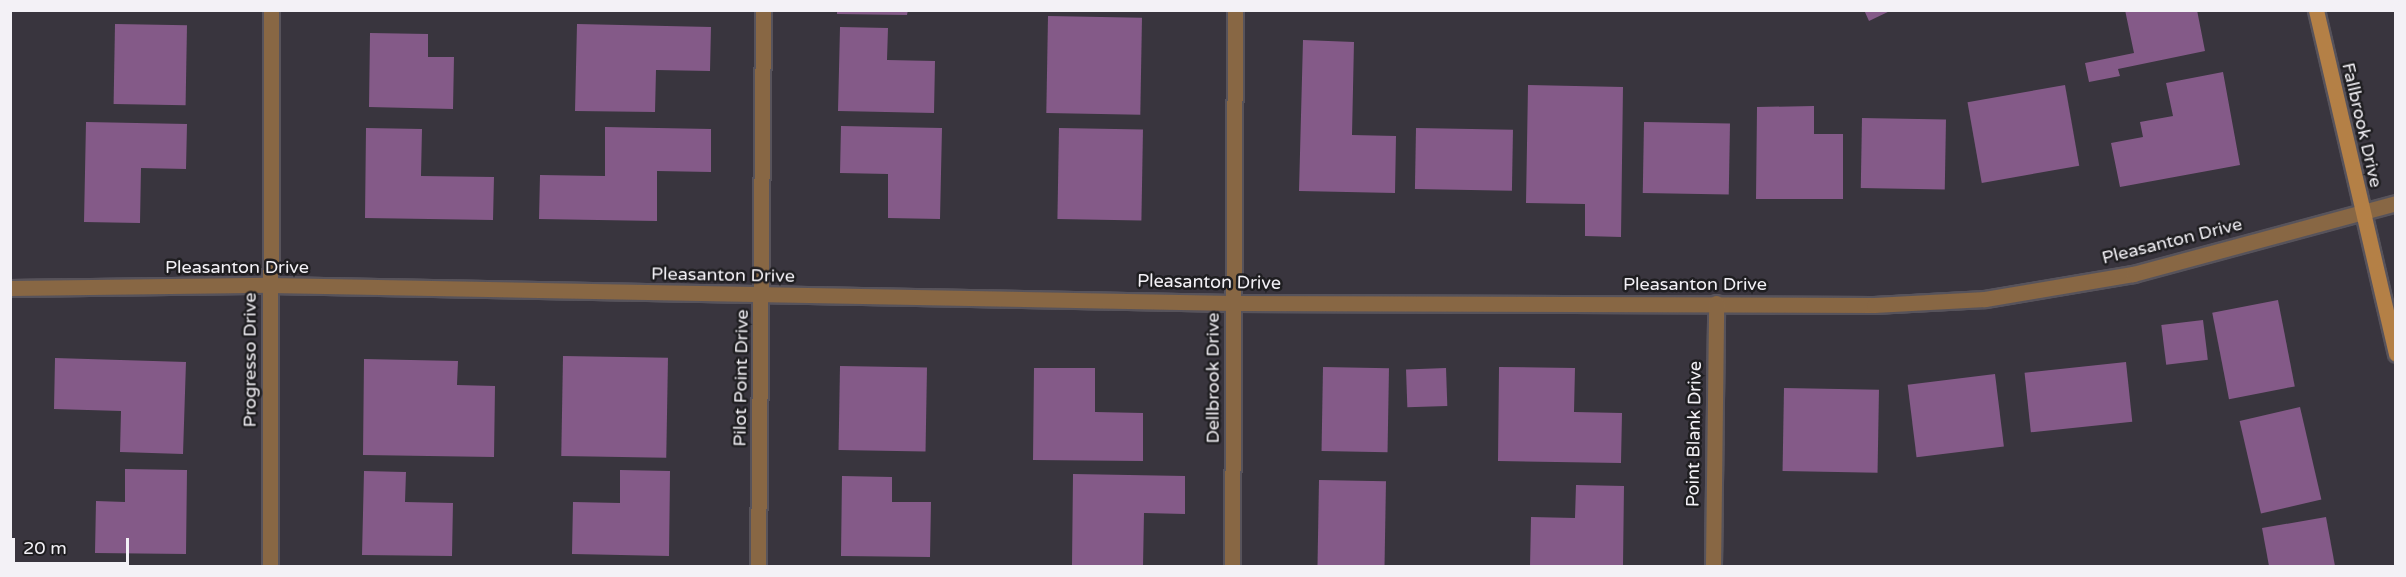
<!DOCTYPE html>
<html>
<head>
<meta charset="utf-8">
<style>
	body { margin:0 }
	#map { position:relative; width:2406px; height:577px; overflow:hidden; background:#39353e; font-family:"Varela Round",sans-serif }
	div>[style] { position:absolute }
	.building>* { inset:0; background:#845a88; transform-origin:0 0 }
	.roads { filter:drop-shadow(2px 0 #57535b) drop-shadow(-2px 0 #57535b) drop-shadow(0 2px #57535b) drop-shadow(0 -2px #57535b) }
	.minor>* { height:15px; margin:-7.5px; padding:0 7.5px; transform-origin:7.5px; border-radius:7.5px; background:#886744 }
	.secondary>* { height:15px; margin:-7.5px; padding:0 7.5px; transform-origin:7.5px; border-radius:7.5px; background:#b48046 }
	span { translate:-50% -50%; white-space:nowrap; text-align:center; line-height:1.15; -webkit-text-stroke:5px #1f1e21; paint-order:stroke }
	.street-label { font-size:18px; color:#f3f1f6 }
	.frame { position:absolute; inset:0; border:12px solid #f3f1f6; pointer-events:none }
	.scale { position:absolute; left:12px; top:538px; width:117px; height:27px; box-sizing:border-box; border:3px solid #f3f1f6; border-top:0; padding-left:8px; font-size:18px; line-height:21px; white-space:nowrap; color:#f3f1f6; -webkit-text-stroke:4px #1f1e21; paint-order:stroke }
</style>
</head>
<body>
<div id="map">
	<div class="building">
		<i style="clip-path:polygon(837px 10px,908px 10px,907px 15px,837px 14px)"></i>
		<i style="clip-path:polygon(1864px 10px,1892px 10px,1869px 21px)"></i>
		<i style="clip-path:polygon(2125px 10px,2197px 10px,2205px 51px,2118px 69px,2120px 76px,2089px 82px,2085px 63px,2134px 53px)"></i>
		<i style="left:1048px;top:16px;width:94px;height:97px;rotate:1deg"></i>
		<i style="left:115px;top:24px;width:72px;height:80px;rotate:1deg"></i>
		<i style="clip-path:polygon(577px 24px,711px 27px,710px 71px,656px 70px,655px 112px,575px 111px)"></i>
		<i style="clip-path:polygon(840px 27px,888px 28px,887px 60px,935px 61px,934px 113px,838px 111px)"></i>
		<i style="clip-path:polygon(370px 33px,428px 34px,428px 57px,454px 57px,453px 109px,369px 107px)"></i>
		<i style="clip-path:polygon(1303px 40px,1354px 42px,1352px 135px,1396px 136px,1395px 193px,1299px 191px)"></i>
		<i style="clip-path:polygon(2223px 72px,2240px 165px,2120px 187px,2111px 143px,2143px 137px,2140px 122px,2173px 116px,2166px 83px)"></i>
		<i style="clip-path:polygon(1528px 85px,1623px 87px,1621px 237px,1585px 236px,1585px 204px,1526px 203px)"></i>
		<i style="left:2065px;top:85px;width:82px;height:99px;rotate:80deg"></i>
		<i style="clip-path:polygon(1814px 106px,1814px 134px,1843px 134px,1843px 199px,1756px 199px,1757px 107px)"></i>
		<i style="left:1862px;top:118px;width:84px;height:70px;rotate:1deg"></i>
		<i style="clip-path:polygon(86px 122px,187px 124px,186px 169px,141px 168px,140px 223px,84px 222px)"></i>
		<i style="left:1644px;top:122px;width:86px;height:71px;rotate:1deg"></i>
		<i style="clip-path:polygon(841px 126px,942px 128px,940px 219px,888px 218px,888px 174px,840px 173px)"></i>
		<i style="clip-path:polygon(605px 127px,711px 129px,711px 172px,657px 171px,657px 221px,539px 219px,540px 175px,605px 176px)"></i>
		<i style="clip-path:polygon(366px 128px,422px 129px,421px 176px,494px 177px,493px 220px,365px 218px)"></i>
		<i style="left:1059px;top:128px;width:84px;height:91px;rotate:1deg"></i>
		<i style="left:1416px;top:128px;width:97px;height:61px;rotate:1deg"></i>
		<i style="left:2278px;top:300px;width:88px;height:67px;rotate:79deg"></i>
		<i style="left:2203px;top:320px;width:40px;height:42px;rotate:83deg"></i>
		<i style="left:563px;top:356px;width:105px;height:100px;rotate:1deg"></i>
		<i style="clip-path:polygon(55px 358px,186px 362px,183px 454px,120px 452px,121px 411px,54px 409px)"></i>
		<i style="clip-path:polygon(364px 359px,458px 361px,457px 385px,495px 386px,494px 457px,363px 455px)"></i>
		<i style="left:2126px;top:362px;width:60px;height:102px;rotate:84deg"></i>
		<i style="left:840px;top:366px;width:87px;height:84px;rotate:1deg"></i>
		<i style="left:1323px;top:367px;width:66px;height:84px;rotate:1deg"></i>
		<i style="clip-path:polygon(1499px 367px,1575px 368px,1574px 412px,1622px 413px,1621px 463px,1498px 461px)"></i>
		<i style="clip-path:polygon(1034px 368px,1095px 368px,1095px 412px,1143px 413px,1143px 461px,1033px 460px)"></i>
		<i style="left:1446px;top:368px;width:38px;height:40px;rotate:88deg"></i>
		<i style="left:1995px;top:374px;width:73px;height:88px;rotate:83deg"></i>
		<i style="left:1784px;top:388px;width:95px;height:83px;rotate:1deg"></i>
		<i style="left:2300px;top:407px;width:95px;height:62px;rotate:77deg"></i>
		<i style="clip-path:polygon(125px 469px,187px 470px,186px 554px,95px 553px,96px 501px,125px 502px)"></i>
		<i style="clip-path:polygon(620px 470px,670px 471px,669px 556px,572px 554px,573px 502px,620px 503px)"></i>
		<i style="clip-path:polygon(364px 471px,406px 472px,405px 502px,453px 503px,452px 556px,362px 555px)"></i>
		<i style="clip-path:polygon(1073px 474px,1185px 476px,1185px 514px,1144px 513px,1143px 566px,1072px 566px)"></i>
		<i style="clip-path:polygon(842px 476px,892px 477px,892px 502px,931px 502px,930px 557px,841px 556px)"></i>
		<i style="left:1319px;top:480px;width:67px;height:86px;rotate:1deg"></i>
		<i style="clip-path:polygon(1576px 485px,1624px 486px,1623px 566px,1530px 566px,1531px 517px,1575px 518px)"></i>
		<i style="clip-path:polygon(2326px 517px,2335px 566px,2269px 566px,2262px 528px)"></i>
	</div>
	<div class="roads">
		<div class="minor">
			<i style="left:10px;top:288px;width:260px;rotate:-0.7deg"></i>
			<i style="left:270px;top:285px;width:963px;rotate:1.07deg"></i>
			<i style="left:1233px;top:303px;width:641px;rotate:0.18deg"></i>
			<i style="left:1874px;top:305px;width:111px;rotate:-3.1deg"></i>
			<i style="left:1985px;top:299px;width:150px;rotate:-9.6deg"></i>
			<i style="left:2133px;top:274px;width:272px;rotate:-15.1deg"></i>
			<i style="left:270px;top:566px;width:556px;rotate:-89.9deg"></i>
			<i style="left:758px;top:566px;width:556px;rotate:-89.48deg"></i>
			<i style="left:1232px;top:566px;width:556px;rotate:-89.69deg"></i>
			<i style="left:1713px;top:566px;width:263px;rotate:-89.3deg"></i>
		</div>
		<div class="secondary">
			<i style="left:2316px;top:10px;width:353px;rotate:76.9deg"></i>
		</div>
	</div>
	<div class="street-label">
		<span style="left:2362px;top:125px;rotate:77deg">Fallbrook Drive</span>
		<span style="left:2172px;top:241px;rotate:-14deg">Pleasanton Drive</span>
		<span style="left:237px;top:267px">Pleasanton Drive</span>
		<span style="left:723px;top:275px;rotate:1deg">Pleasanton Drive</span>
		<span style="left:1209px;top:282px;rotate:1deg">Pleasanton Drive</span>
		<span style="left:1695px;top:284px">Pleasanton Drive</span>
		<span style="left:250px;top:360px;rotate:-90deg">Progresso Drive</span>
		<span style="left:741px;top:378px;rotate:-89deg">Pilot Point Drive</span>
		<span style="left:1213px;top:378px;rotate:-90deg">Dellbrook Drive</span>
		<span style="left:1694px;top:434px;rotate:-89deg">Point Blank Drive</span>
	</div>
	<div class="frame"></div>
	<div class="scale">20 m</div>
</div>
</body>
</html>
